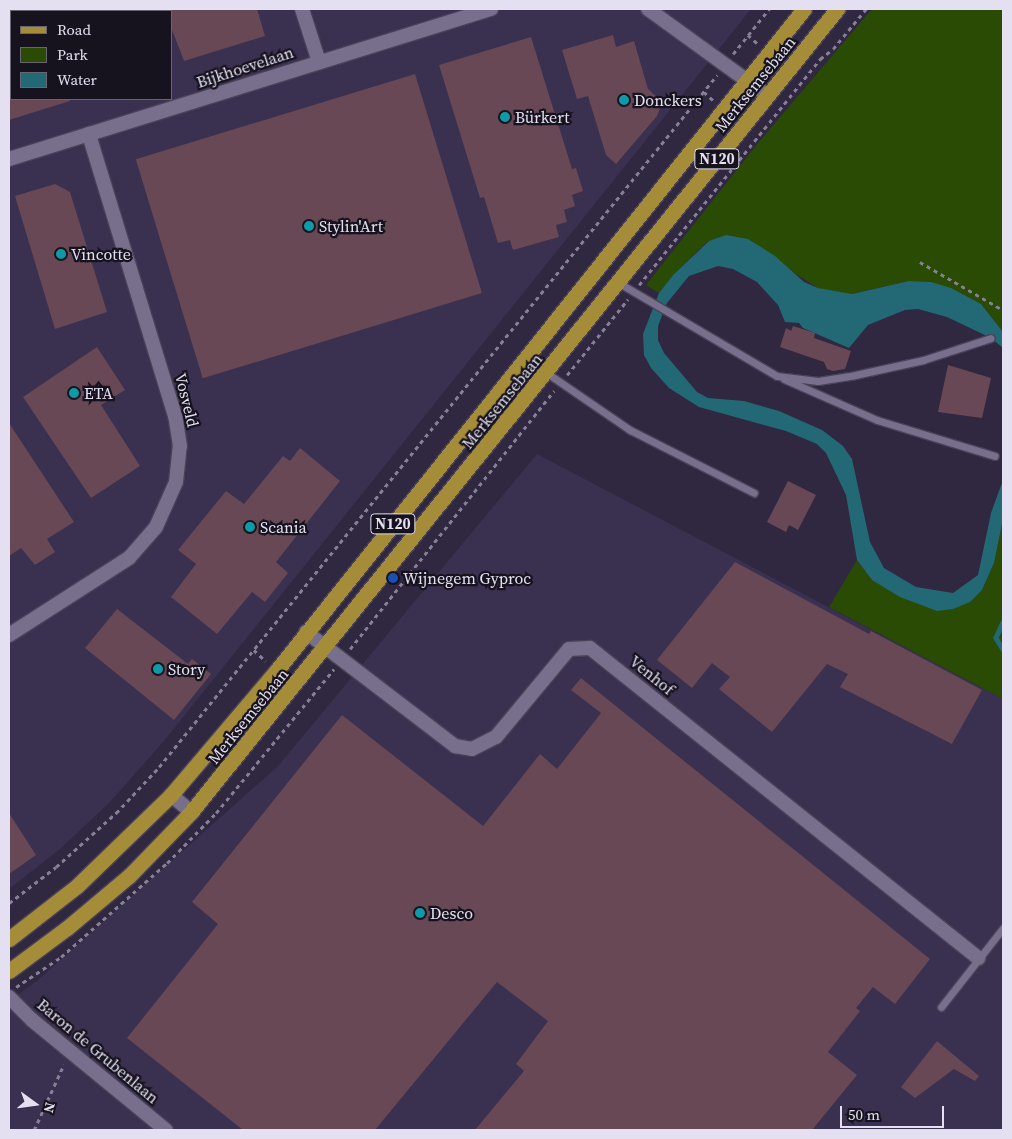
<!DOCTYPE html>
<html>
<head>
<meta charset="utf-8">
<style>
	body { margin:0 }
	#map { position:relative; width:1012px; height:1139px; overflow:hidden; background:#302741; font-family:"Source Serif 4",serif }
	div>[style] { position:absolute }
	.built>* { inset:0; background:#3a3050 }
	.green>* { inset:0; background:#294b04 }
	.water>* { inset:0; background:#236875 }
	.stream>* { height:4.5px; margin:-2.25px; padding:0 2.25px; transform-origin:2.25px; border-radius:2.25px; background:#236875 }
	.building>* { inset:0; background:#684855; transform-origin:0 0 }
	.path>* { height:2.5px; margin-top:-1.25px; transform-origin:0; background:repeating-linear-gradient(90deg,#867f95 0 4px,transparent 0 8px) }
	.roads { filter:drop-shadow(1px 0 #494257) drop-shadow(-1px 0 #494257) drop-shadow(0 1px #494257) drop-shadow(0 -1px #494257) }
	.lane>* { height:7px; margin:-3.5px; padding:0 3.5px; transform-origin:3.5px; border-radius:3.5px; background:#786f8d }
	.street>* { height:14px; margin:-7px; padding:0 7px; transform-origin:7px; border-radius:7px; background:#786f8d }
	.primary>* { height:15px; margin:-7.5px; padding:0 7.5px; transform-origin:7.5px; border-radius:7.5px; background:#a48c38 }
	.dots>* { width:14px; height:14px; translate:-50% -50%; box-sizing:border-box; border:2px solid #16131e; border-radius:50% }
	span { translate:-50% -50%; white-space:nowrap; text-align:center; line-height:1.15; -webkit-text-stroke:4.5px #16131e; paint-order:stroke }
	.shield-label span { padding:1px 4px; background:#16131e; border:1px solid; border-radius:4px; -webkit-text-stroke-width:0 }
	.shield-label { font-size:15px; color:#e4e0f1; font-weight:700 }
	.street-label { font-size:16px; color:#e4e0f1 }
	.poi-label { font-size:16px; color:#e4e0f1 }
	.left { translate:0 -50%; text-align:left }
	.frame { position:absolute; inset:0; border:10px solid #e4e0f1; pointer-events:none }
	.legend { position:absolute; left:10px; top:10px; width:162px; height:90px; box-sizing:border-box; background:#16131e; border:1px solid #686572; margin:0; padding:6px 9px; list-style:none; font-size:15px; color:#e4e0f1 }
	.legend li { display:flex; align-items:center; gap:10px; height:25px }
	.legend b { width:25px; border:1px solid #686572 }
	.north { position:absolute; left:10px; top:1079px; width:50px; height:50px; -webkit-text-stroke:4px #16131e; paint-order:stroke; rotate:104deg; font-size:14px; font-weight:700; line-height:20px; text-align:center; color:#e4e0f1 }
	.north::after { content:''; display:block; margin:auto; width:18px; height:22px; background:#e4e0f1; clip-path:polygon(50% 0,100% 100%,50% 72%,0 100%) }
	.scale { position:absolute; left:840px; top:1106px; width:104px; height:22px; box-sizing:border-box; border:2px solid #e4e0f1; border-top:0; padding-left:6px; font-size:15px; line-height:18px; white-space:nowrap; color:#e4e0f1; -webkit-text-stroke:4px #16131e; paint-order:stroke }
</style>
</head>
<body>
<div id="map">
	<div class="built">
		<i style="clip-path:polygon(evenodd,9px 9px,751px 9px,164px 741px,110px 802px,60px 849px,9px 889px,9px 9px,11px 11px,171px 11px,171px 99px,11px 99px,11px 11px)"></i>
		<i style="clip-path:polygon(537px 454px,1003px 699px,1003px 1130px,9px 1130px,9px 1001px,38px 980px,278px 766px)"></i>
	</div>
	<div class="green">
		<i style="clip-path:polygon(872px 9px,1003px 9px,1003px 332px,981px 304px,931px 282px,909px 281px,851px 294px,835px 292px,818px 288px,791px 271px,708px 241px,673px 275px,659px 293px,646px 285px,758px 143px)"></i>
		<i style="clip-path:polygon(1003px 519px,1003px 699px,829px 607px,857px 560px,872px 580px,913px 602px,982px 590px,994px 563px)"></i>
	</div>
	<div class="water">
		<i style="clip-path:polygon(726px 235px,748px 239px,775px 256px,804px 282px,818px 288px,852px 294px,909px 281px,931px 282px,951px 288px,981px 304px,1003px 332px,1003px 348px,991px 338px,947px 317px,918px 309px,905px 310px,868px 325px,849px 348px,803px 328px,799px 323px,785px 322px,778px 305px,757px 282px,733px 269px,718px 266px,689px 276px,667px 303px,658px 326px,658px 340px,664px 353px,697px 392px,708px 398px,744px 401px,779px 411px,822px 430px,843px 446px,852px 459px,870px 542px,884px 568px,916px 587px,953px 593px,978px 575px,991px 513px,1003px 480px,1003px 519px,994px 563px,982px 590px,970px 602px,953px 609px,937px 611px,900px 597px,872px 580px,857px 560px,846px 495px,826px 453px,817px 444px,786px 431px,699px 407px,669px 388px,651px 368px,644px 355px,643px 334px,659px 293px,673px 275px,709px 241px)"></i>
	</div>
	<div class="stream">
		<i style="left:1003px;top:622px;width:17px;rotate:114deg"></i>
		<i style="left:996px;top:638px;width:13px;rotate:58deg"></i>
	</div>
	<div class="building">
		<i style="clip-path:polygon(171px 9px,257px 9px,265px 36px,184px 61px,171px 27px)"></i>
		<i style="clip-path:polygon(613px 35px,616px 47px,634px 41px,648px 89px,657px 97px,660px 108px,657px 116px,616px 164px,606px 155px,588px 96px,577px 99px,562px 50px)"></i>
		<i style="clip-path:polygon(531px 37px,572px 169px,576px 168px,583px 191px,572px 195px,575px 206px,564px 210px,567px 222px,556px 225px,559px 237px,513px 250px,510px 240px,498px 243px,484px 197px,480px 198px,439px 65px)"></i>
		<i style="left:415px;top:74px;width:229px;height:292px;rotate:73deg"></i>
		<i style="clip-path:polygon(9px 99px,70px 99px,70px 101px,9px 120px)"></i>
		<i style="clip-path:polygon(55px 184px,70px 192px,107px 312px,55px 329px,15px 196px)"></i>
		<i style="clip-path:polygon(793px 326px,815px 333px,814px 338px,851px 351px,845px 369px,833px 371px,827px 369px,824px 362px,780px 347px,786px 328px,791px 331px)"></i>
		<i style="clip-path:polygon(97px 347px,125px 390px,101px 405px,140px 466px,91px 498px,23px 397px)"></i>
		<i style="clip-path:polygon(948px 365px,991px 378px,982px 418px,938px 412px)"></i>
		<i style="clip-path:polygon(9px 423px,74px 522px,47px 539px,55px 552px,35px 565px,21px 548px,9px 556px)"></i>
		<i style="clip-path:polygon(300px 448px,340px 481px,276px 562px,288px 573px,265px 602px,252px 592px,217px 634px,171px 597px,196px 564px,178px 550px,226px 491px,244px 504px,283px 456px,290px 461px)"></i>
		<i style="clip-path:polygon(788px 481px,816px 495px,798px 530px,789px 525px,786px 532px,767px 522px)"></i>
		<i style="clip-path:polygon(735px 562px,869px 634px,871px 631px,982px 690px,952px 744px,840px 687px,848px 674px,827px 664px,772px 732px,719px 689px,730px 677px,712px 663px,692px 688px,657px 660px)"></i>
		<i style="clip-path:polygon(117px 609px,188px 664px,192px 659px,211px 674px,174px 720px,85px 648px)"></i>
		<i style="clip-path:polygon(581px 678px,930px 959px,895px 1004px,873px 987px,856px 1008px,860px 1011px,828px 1052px,857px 1075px,812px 1130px,475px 1130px,524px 1071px,516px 1064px,548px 1021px,497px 982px,375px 1130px,243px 1130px,127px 1038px,218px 924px,192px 902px,342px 715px,483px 826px,540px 754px,557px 769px,601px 713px,571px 690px)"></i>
		<i style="clip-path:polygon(9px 813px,36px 855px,9px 874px)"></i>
		<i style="clip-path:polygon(937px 1041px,979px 1076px,975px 1081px,954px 1069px,915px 1098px,901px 1087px)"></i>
	</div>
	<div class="path">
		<i style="left:748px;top:35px;width:13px;rotate:42deg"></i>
		<i style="left:733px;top:54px;width:58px;rotate:-51.3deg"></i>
		<i style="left:704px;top:92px;width:13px;rotate:42deg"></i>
		<i style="left:920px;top:262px;width:96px;rotate:30deg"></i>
		<i style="left:639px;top:285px;width:290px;rotate:-51.3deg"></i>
		<i style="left:820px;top:59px;width:16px;rotate:-38deg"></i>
		<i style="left:833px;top:49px;width:52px;rotate:-50.5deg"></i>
		<i style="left:567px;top:375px;width:97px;rotate:-51.2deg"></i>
		<i style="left:350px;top:649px;width:329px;rotate:-51.7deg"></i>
		<i style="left:254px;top:650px;width:16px;rotate:43deg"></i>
		<i style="left:9px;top:903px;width:59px;rotate:-37.5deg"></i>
		<i style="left:56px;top:867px;width:81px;rotate:-42deg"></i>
		<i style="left:116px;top:813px;width:63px;rotate:-46.9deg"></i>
		<i style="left:159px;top:767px;width:889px;rotate:-51.12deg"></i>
		<i style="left:16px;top:987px;width:54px;rotate:-33.7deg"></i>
		<i style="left:61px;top:957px;width:142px;rotate:-41.6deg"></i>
		<i style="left:167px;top:863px;width:70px;rotate:-45.6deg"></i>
		<i style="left:216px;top:813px;width:186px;rotate:-50.7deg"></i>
		<i style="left:34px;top:1130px;width:72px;rotate:-65.6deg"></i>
	</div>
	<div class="roads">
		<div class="lane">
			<i style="left:619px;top:283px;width:183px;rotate:30.5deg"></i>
			<i style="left:777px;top:376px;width:41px;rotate:7deg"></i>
			<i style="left:818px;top:381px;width:37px;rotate:-9deg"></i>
			<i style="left:855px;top:375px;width:70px;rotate:-12.4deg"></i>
			<i style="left:923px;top:360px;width:71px;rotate:-17.9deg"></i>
			<i style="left:547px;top:373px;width:101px;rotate:34.5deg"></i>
			<i style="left:630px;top:430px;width:139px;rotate:26.9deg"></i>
			<i style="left:784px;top:379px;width:102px;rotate:23.8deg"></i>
			<i style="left:877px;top:420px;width:123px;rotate:17deg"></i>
			<i style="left:941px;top:1007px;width:100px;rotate:-51.9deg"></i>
		</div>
		<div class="street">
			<i style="left:302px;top:9px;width:56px;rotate:72.2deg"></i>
			<i style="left:648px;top:9px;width:148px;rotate:35.9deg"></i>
			<i style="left:9px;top:159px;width:505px;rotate:-17.29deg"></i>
			<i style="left:306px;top:632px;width:188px;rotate:37.4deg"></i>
			<i style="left:455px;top:746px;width:17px;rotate:10deg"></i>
			<i style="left:472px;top:749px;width:27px;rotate:-27deg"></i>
			<i style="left:496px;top:737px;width:114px;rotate:-50.3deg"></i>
			<i style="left:569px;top:649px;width:21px;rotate:-3deg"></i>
			<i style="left:590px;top:648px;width:497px;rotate:38.6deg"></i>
			<i style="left:9px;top:635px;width:143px;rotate:-32.7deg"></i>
			<i style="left:129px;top:558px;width:41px;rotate:-48.9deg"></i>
			<i style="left:156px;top:527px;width:49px;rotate:-66deg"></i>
			<i style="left:176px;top:482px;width:36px;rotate:-84deg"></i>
			<i style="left:180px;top:446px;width:30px;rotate:-99deg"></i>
			<i style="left:175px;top:416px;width:295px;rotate:-107deg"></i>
			<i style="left:171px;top:795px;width:26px;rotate:40deg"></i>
			<i style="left:9px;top:997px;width:33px;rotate:45deg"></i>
			<i style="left:32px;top:1020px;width:173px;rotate:39.4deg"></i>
		</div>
		<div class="primary">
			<i style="left:9px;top:939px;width:86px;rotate:-37.9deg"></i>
			<i style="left:77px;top:886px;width:131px;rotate:-44.1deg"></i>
			<i style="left:171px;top:795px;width:164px;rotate:-49.7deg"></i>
			<i style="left:277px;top:670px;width:845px;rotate:-51.44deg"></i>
			<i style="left:9px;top:971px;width:72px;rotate:-36.6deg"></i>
			<i style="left:67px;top:928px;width:82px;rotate:-40.1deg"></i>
			<i style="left:130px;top:875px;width:88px;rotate:-45.9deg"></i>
			<i style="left:191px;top:812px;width:1031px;rotate:-51.18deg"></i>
		</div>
	</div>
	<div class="dots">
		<i style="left:624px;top:100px;background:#0f9aa8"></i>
		<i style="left:505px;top:117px;background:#0f9aa8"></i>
		<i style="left:309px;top:226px;background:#0f9aa8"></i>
		<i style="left:61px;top:254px;background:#0f9aa8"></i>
		<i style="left:74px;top:393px;background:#0f9aa8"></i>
		<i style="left:250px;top:527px;background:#0f9aa8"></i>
		<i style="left:393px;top:578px;background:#1a4fb4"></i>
		<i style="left:158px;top:669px;background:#0f9aa8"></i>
		<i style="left:420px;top:913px;background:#0f9aa8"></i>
	</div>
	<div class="shield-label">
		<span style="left:717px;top:159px">N120</span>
		<span style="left:393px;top:524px">N120</span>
	</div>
	<div class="street-label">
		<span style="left:245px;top:67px;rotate:-18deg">Bijkhoevelaan</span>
		<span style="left:755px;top:84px;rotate:-51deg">Merksemsebaan</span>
		<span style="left:187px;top:400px;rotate:76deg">Vosveld</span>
		<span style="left:502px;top:401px;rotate:-51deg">Merksemsebaan</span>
		<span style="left:652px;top:675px;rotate:39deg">Venhof</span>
		<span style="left:248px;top:716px;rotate:-51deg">Merksemsebaan</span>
		<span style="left:98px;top:1051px;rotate:40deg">Baron de Grubenlaan</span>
	</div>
	<div class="poi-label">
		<span class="left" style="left:634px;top:100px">Donckers</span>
		<span class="left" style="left:515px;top:117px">Bürkert</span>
		<span class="left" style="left:319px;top:226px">Stylin'Art</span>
		<span class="left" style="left:71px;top:254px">Vincotte</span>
		<span class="left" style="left:84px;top:393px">ETA</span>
		<span class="left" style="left:260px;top:527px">Scania</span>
		<span class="left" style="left:403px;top:578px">Wijnegem Gyproc</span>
		<span class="left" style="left:168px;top:669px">Story</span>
		<span class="left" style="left:430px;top:913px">Desco</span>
	</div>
	<div class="frame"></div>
	<ul class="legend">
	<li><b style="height:6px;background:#a48c38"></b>Road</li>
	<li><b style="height:14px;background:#294b04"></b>Park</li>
	<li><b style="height:14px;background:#236875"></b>Water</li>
	</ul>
	<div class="north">N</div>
	<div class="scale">50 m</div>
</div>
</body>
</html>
